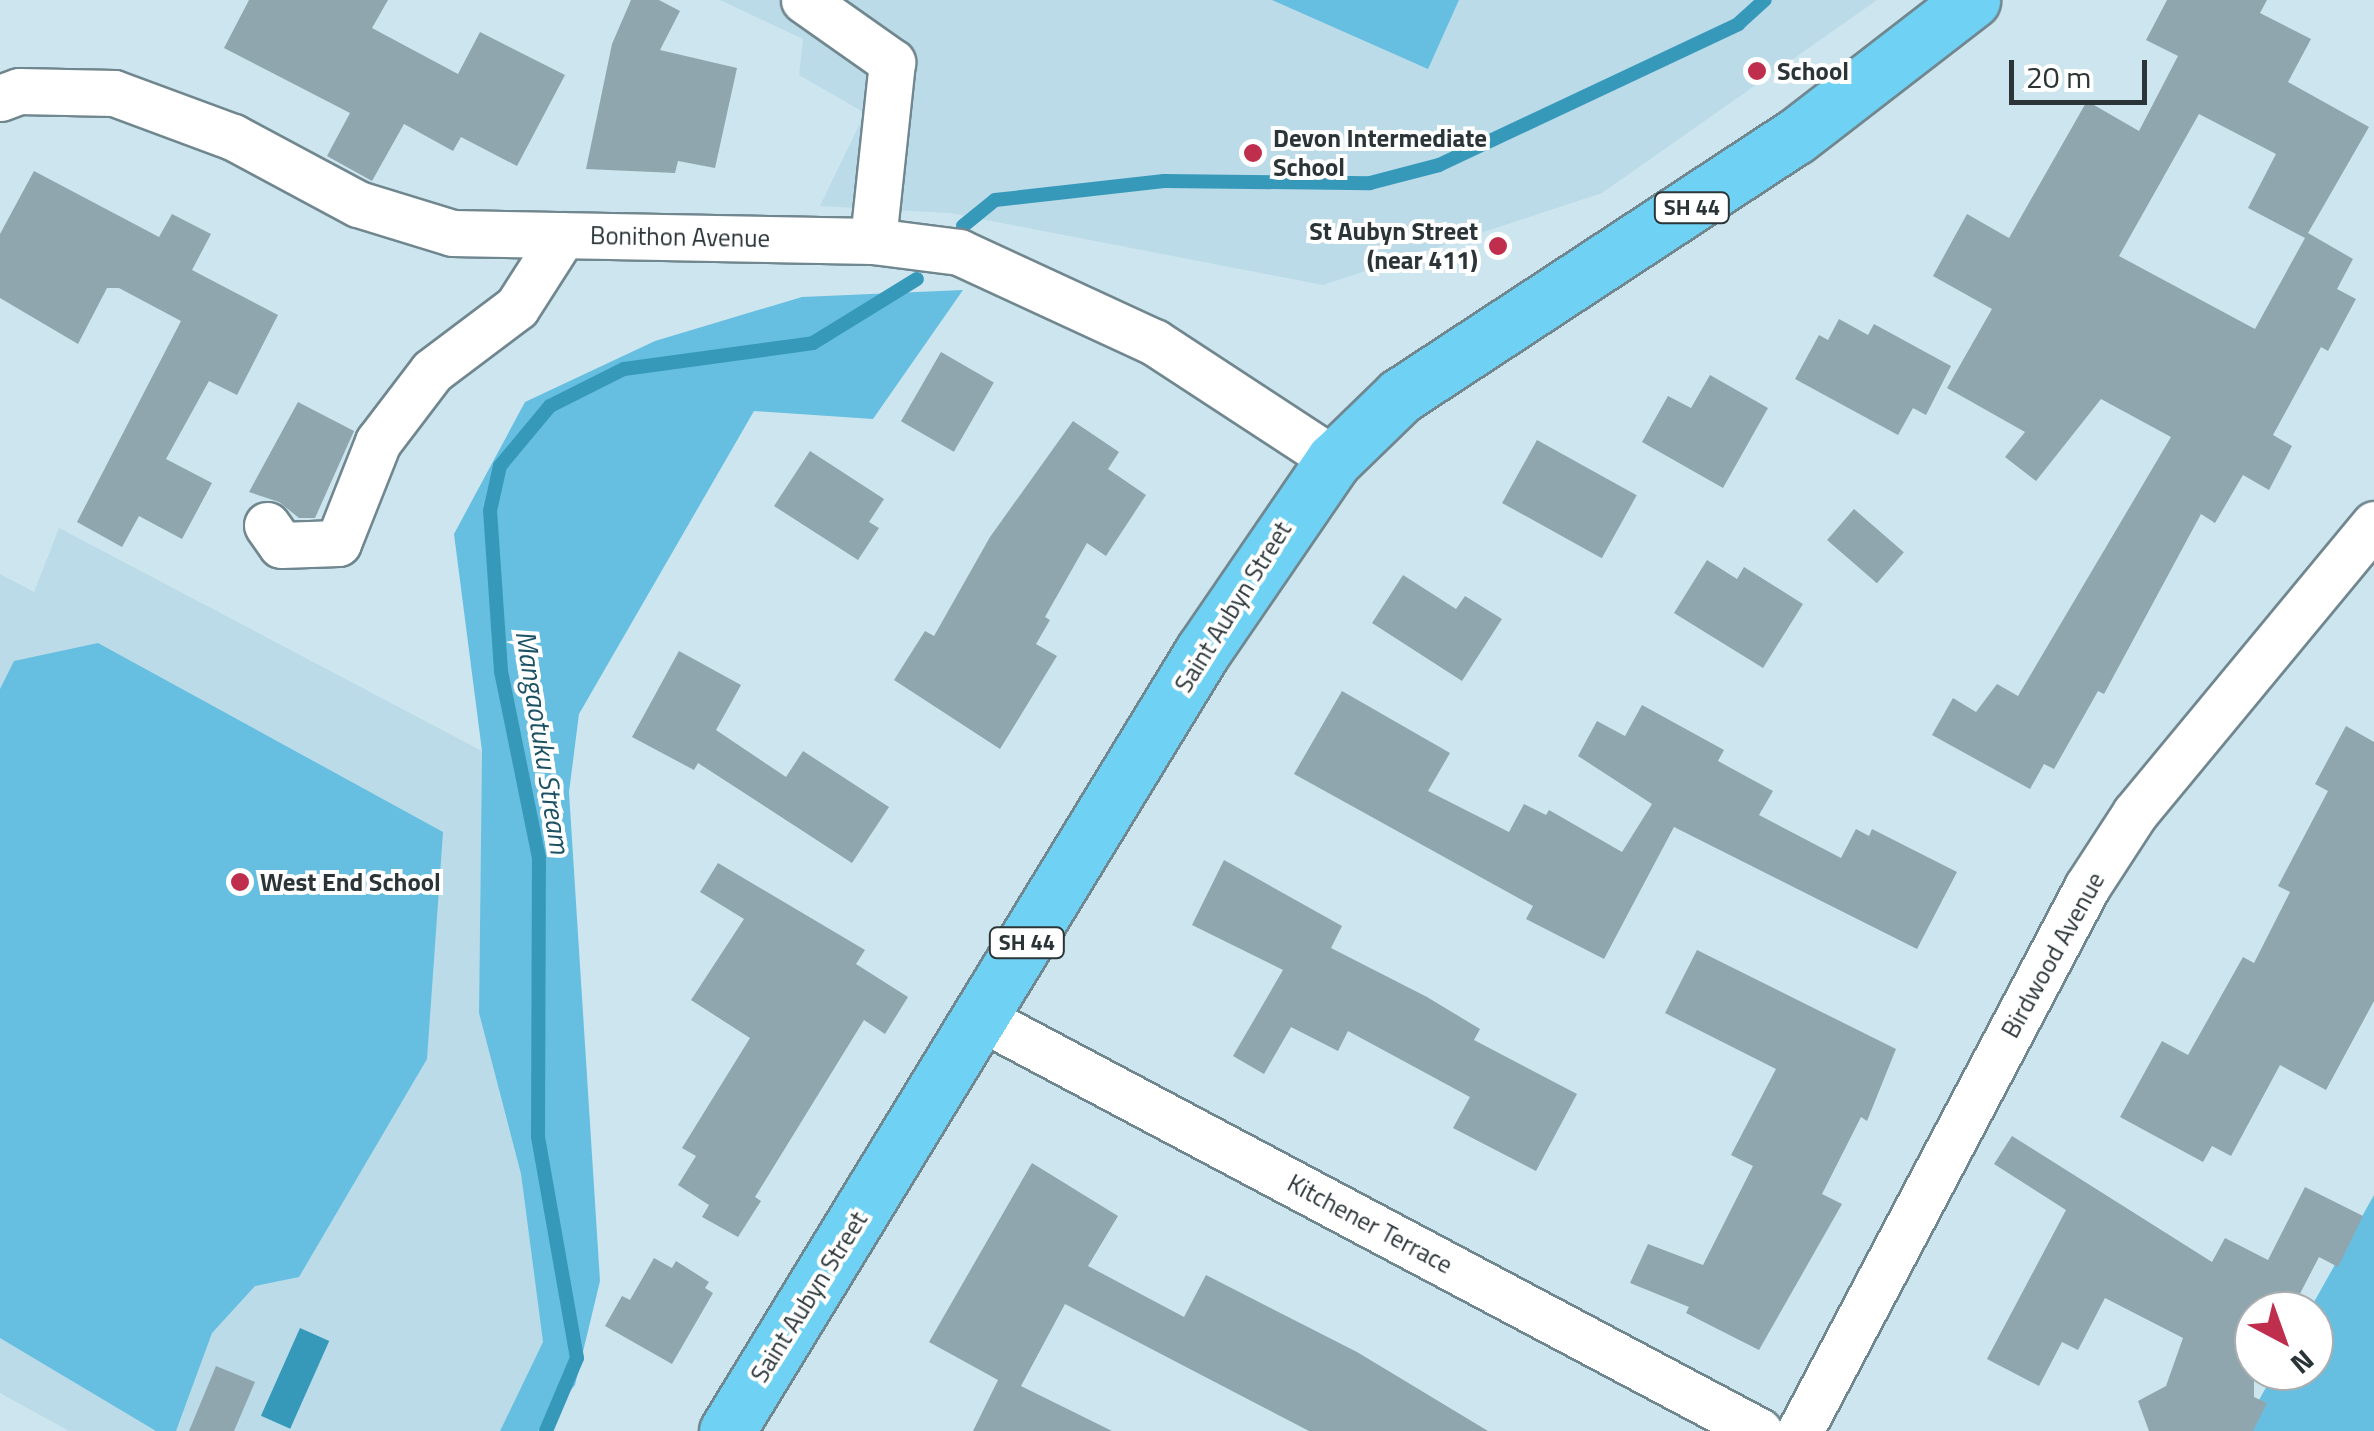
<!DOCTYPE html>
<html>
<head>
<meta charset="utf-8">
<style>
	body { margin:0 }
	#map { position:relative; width:2374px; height:1431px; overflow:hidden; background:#cde5ee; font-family:"Titillium Web",sans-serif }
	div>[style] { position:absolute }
	.built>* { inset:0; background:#bbdbe8 }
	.green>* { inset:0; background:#66bfe0 }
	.water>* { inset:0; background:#3799ba; transform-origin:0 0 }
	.stream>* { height:14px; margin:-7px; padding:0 7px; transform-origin:7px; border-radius:7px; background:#3799ba }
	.building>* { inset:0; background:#90a6af; transform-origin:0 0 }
	.roads { filter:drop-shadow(2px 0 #71878f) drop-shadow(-2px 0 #71878f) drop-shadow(0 2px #71878f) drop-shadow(0 -2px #71878f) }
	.minor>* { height:45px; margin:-22.5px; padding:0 22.5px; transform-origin:22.5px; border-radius:22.5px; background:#fff }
	.highway>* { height:55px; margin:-27.5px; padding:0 27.5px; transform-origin:27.5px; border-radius:27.5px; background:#6fd1f4 }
	.dots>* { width:28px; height:28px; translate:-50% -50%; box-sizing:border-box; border:5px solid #fff; border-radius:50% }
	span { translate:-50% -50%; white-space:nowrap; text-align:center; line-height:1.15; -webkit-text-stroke:8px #fff; paint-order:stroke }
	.shield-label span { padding:2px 8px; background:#fff; border:2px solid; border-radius:8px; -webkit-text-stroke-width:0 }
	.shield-label { font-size:22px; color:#2b3538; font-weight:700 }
	.poi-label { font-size:25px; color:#2b3538; font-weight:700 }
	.left { translate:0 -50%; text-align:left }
	.right { translate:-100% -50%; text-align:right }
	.street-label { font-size:25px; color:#2b3538 }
	.water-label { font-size:28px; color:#1c5264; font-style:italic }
	.north { position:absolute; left:2234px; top:1291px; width:100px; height:100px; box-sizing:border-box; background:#fff; border:2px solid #aaaeaf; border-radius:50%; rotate:139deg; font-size:28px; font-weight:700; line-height:40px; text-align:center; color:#2b3538 }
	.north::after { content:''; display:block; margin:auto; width:35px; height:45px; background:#bf2f4d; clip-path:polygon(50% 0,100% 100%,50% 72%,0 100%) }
	.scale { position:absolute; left:2009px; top:60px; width:138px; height:45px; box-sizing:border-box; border:5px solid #2b3538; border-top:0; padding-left:12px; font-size:30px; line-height:35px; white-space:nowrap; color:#2b3538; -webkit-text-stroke:8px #fff; paint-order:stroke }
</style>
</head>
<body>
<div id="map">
	<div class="built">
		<i style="clip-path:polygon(720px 0,1877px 0,1602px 193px,1323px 285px,950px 213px,820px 206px,865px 113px,799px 75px,803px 39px)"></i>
		<i style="clip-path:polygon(59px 528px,482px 751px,479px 1013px,521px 1174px,543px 1342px,500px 1431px,69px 1431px,0 1393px,0 574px,34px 592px)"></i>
	</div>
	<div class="green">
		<i style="clip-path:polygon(1272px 0,1459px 0,1428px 69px)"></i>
		<i style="clip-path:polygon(963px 290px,873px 419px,754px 411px,579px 714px,569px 792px,600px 1281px,575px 1385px,538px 1431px,500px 1431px,543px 1342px,521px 1174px,479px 1013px,482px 751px,454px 534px,525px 402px,655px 341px,802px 297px)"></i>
		<i style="clip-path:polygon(98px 643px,443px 832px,427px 1059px,299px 1277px,255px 1286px,212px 1333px,176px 1431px,156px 1431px,0 1338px,0 689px,14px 661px)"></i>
		<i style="clip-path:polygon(2374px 1195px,2374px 1431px,2242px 1431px,2275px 1371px,2314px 1371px,2309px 1311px)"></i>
	</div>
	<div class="water">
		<i style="left:300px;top:1328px;width:32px;height:96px;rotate:24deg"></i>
	</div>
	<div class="stream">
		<i style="left:963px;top:226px;width:41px;rotate:-39.1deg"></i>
		<i style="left:995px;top:200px;width:170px;rotate:-6.4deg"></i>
		<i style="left:1164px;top:181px;width:206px;rotate:0.6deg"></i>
		<i style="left:1370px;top:183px;width:71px;rotate:-14.6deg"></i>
		<i style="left:1439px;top:165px;width:331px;rotate:-25.2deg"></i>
		<i style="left:1738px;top:24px;width:36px;rotate:-42deg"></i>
		<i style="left:546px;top:1431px;width:79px;rotate:-67deg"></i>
		<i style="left:577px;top:1358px;width:225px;rotate:-100deg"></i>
		<i style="left:538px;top:1136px;width:278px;rotate:-89.8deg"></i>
		<i style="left:539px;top:858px;width:191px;rotate:-101.5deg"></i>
		<i style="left:501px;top:671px;width:160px;rotate:-93.9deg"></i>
		<i style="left:490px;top:511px;width:46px;rotate:-77.5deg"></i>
		<i style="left:500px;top:466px;width:78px;rotate:-50.2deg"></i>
		<i style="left:550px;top:406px;width:83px;rotate:-26.6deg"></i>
		<i style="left:624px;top:369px;width:191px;rotate:-7.8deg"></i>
		<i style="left:813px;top:343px;width:122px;rotate:-31.6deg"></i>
	</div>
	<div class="building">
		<i style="clip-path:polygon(249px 0,388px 0,372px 28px,458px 74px,480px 32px,565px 75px,517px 166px,461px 137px,453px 151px,404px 124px,372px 181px,327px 156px,350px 113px,224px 48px)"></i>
		<i style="clip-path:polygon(631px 0,659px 0,680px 11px,660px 50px,737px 68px,715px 168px,678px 161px,675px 173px,586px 169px,612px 44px)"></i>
		<i style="clip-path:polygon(evenodd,2167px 0,2267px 0,2260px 13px,2311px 39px,2288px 82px,2369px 127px,2308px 233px,2353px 259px,2337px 289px,2356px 299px,2328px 351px,2321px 347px,2273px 435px,2292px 446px,2269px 490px,2243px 475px,2215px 523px,2201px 514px,2104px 694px,2098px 691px,2054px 769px,2044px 764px,2030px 789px,1932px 735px,1953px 698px,1976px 712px,1997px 684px,2018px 696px,2171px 437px,2101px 399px,2036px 481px,2005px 457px,2025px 432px,1947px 388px,1992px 309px,1933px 276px,1967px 214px,2009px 238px,2087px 101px,2139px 131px,2178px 56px,2146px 40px,2167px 0,2199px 114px,2276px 154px,2248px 208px,2305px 238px,2255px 329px,2119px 256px,2199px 114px)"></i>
		<i style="clip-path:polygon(34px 171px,159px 237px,172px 214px,211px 234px,192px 270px,278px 315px,237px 395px,209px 381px,166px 459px,212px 483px,182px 539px,139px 516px,122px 547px,77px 522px,181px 321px,119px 288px,107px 288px,78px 344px,0 298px,0 234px)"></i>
		<i style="clip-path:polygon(1839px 319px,1868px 335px,1874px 324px,1951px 366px,1926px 415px,1913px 408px,1898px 435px,1795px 379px,1819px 335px,1828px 340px)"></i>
		<i style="left:941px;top:352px;width:61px;height:80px;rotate:30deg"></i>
		<i style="clip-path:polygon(1710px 375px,1768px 408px,1723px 488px,1642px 442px,1668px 396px,1691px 408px)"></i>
		<i style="clip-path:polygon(298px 402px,354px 431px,315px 518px,299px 518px,279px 502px,249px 492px)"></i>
		<i style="clip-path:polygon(1073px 421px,1119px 452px,1108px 469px,1146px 495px,1106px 556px,1087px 543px,1045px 617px,1050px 620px,1036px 644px,1057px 656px,1000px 749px,894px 680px,925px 631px,934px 636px,990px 537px)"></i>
		<i style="left:1537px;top:440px;width:114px;height:72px;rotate:29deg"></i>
		<i style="clip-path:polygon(810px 451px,884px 499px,869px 522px,879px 528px,858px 560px,774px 506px)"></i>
		<i style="left:1854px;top:509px;width:66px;height:41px;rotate:41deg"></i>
		<i style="clip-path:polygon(1707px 560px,1737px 579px,1744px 567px,1803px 604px,1763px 668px,1674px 613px)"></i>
		<i style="clip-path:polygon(1403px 575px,1456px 609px,1465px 596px,1502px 619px,1462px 681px,1372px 623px)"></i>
		<i style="clip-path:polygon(679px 651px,741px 685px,716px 730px,786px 777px,803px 751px,889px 807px,852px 863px,698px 763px,694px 770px,632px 737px)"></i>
		<i style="clip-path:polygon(1342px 691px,1450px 753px,1428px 791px,1509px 832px,1524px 804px,1546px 815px,1549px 810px,1622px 852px,1652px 804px,1578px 756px,1597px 721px,1625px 736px,1642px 705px,1724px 750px,1718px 761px,1773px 791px,1759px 815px,1841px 858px,1856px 829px,1869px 836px,1872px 829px,1957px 872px,1917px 949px,1674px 827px,1604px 959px,1526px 919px,1533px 906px,1294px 774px)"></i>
		<i style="clip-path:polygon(2346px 726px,2374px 742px,2374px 1001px,2326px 1090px,2280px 1065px,2231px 1156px,2212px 1146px,2203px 1162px,2120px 1117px,2162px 1041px,2188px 1055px,2243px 957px,2254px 963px,2290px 892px,2278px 886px,2328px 791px,2315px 784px)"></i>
		<i style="clip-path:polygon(1224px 860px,1342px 926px,1331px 948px,1427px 997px,1480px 1029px,1474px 1040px,1577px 1094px,1536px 1171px,1453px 1128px,1470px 1097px,1348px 1031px,1338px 1051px,1291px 1027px,1264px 1074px,1233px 1056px,1283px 970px,1192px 925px)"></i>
		<i style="clip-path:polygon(718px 863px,865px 950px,856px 964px,908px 997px,885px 1034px,864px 1020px,755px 1197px,761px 1201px,738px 1237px,702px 1217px,709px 1205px,678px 1185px,696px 1156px,682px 1148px,750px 1038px,691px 1000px,744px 919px,700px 892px)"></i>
		<i style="clip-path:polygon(1697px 950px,1896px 1049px,1867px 1121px,1861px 1117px,1822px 1194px,1842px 1204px,1759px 1350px,1686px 1313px,1689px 1307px,1630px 1283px,1648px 1244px,1703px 1265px,1753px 1166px,1731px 1155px,1776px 1069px,1665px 1013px)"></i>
		<i style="clip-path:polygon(2012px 1136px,2212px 1262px,2225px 1238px,2268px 1260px,2305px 1187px,2363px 1216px,2338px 1267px,2319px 1257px,2291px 1311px,2254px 1311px,2254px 1397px,2267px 1403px,2253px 1431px,2149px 1431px,2138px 1401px,2166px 1386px,2183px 1338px,2105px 1298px,2078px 1350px,2062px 1342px,2039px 1386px,1987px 1359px,2066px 1210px,1994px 1164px)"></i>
		<i style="clip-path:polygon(1032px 1163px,1118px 1216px,1088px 1266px,1184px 1317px,1206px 1275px,1357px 1352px,1488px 1431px,1309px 1431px,1065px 1304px,1021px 1386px,1112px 1431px,973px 1431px,998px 1380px,929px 1342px)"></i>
		<i style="clip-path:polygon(654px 1258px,672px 1268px,676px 1261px,709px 1282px,705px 1288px,713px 1293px,672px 1364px,605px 1326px,622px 1296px,630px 1300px)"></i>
		<i style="clip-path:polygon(216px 1366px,255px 1382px,234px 1431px,189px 1431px)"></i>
	</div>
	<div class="roads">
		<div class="minor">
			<i style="left:804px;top:0;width:108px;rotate:35.2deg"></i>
			<i style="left:892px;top:62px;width:180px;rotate:96.1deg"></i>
			<i style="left:0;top:98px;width:20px;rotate:-20deg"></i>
			<i style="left:19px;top:91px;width:95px;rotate:1.2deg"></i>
			<i style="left:114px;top:93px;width:127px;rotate:20.3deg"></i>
			<i style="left:233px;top:137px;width:142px;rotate:28.2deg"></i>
			<i style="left:358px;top:204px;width:98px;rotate:17.1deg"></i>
			<i style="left:452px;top:233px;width:421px;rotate:1.1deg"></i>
			<i style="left:873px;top:241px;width:87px;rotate:7.3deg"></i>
			<i style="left:959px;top:252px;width:215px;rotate:24.8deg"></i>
			<i style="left:1154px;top:342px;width:215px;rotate:33.2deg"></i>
			<i style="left:267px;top:525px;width:24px;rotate:55deg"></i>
			<i style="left:281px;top:545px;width:57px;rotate:-2deg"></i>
			<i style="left:338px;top:543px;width:109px;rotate:-68.4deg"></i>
			<i style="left:378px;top:442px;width:89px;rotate:-52.7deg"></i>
			<i style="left:432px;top:371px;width:106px;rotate:-37deg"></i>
			<i style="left:517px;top:307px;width:85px;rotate:-57.4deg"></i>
			<i style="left:981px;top:1018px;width:881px;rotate:27.96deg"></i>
			<i style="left:1800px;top:1431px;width:615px;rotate:-62.19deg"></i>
			<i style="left:2087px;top:887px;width:88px;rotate:-57deg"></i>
			<i style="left:2135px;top:813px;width:375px;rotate:-50.4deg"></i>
		</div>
		<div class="highway">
			<i style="left:727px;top:1431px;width:914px;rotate:-58.61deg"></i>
			<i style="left:1203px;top:651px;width:232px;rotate:-55.6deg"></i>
			<i style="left:1334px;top:460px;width:92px;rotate:-44.1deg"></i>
			<i style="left:1400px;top:396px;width:472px;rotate:-33.3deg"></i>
			<i style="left:1795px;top:137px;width:224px;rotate:-37.7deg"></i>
		</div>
	</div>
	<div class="dots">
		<i style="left:1757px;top:71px;background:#bf2f4d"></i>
		<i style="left:1253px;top:153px;background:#bf2f4d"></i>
		<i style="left:1498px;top:246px;background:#bf2f4d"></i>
		<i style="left:240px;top:882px;background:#bf2f4d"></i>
	</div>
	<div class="shield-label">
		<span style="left:1692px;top:208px">SH 44</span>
		<span style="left:1027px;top:943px">SH 44</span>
	</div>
	<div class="poi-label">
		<span class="left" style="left:1777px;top:71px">School</span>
		<span class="left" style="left:1273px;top:153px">Devon Intermediate<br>School</span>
		<span class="right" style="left:1478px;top:246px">St Aubyn Street<br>(near 411)</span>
		<span class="left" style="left:260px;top:882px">West End School</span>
	</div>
	<div class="street-label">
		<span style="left:680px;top:237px;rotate:1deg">Bonithon Avenue</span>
		<span style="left:1233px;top:607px;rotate:-58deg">Saint Aubyn Street</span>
		<span style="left:2053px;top:955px;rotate:-61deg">Birdwood Avenue</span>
		<span style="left:1370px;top:1224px;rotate:28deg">Kitchener Terrace</span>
		<span style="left:809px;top:1297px;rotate:-58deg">Saint Aubyn Street</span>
	</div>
	<div class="water-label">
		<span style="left:543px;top:742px;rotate:81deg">Mangaotuku Stream</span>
	</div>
	<div class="north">N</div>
	<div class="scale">20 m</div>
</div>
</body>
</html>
